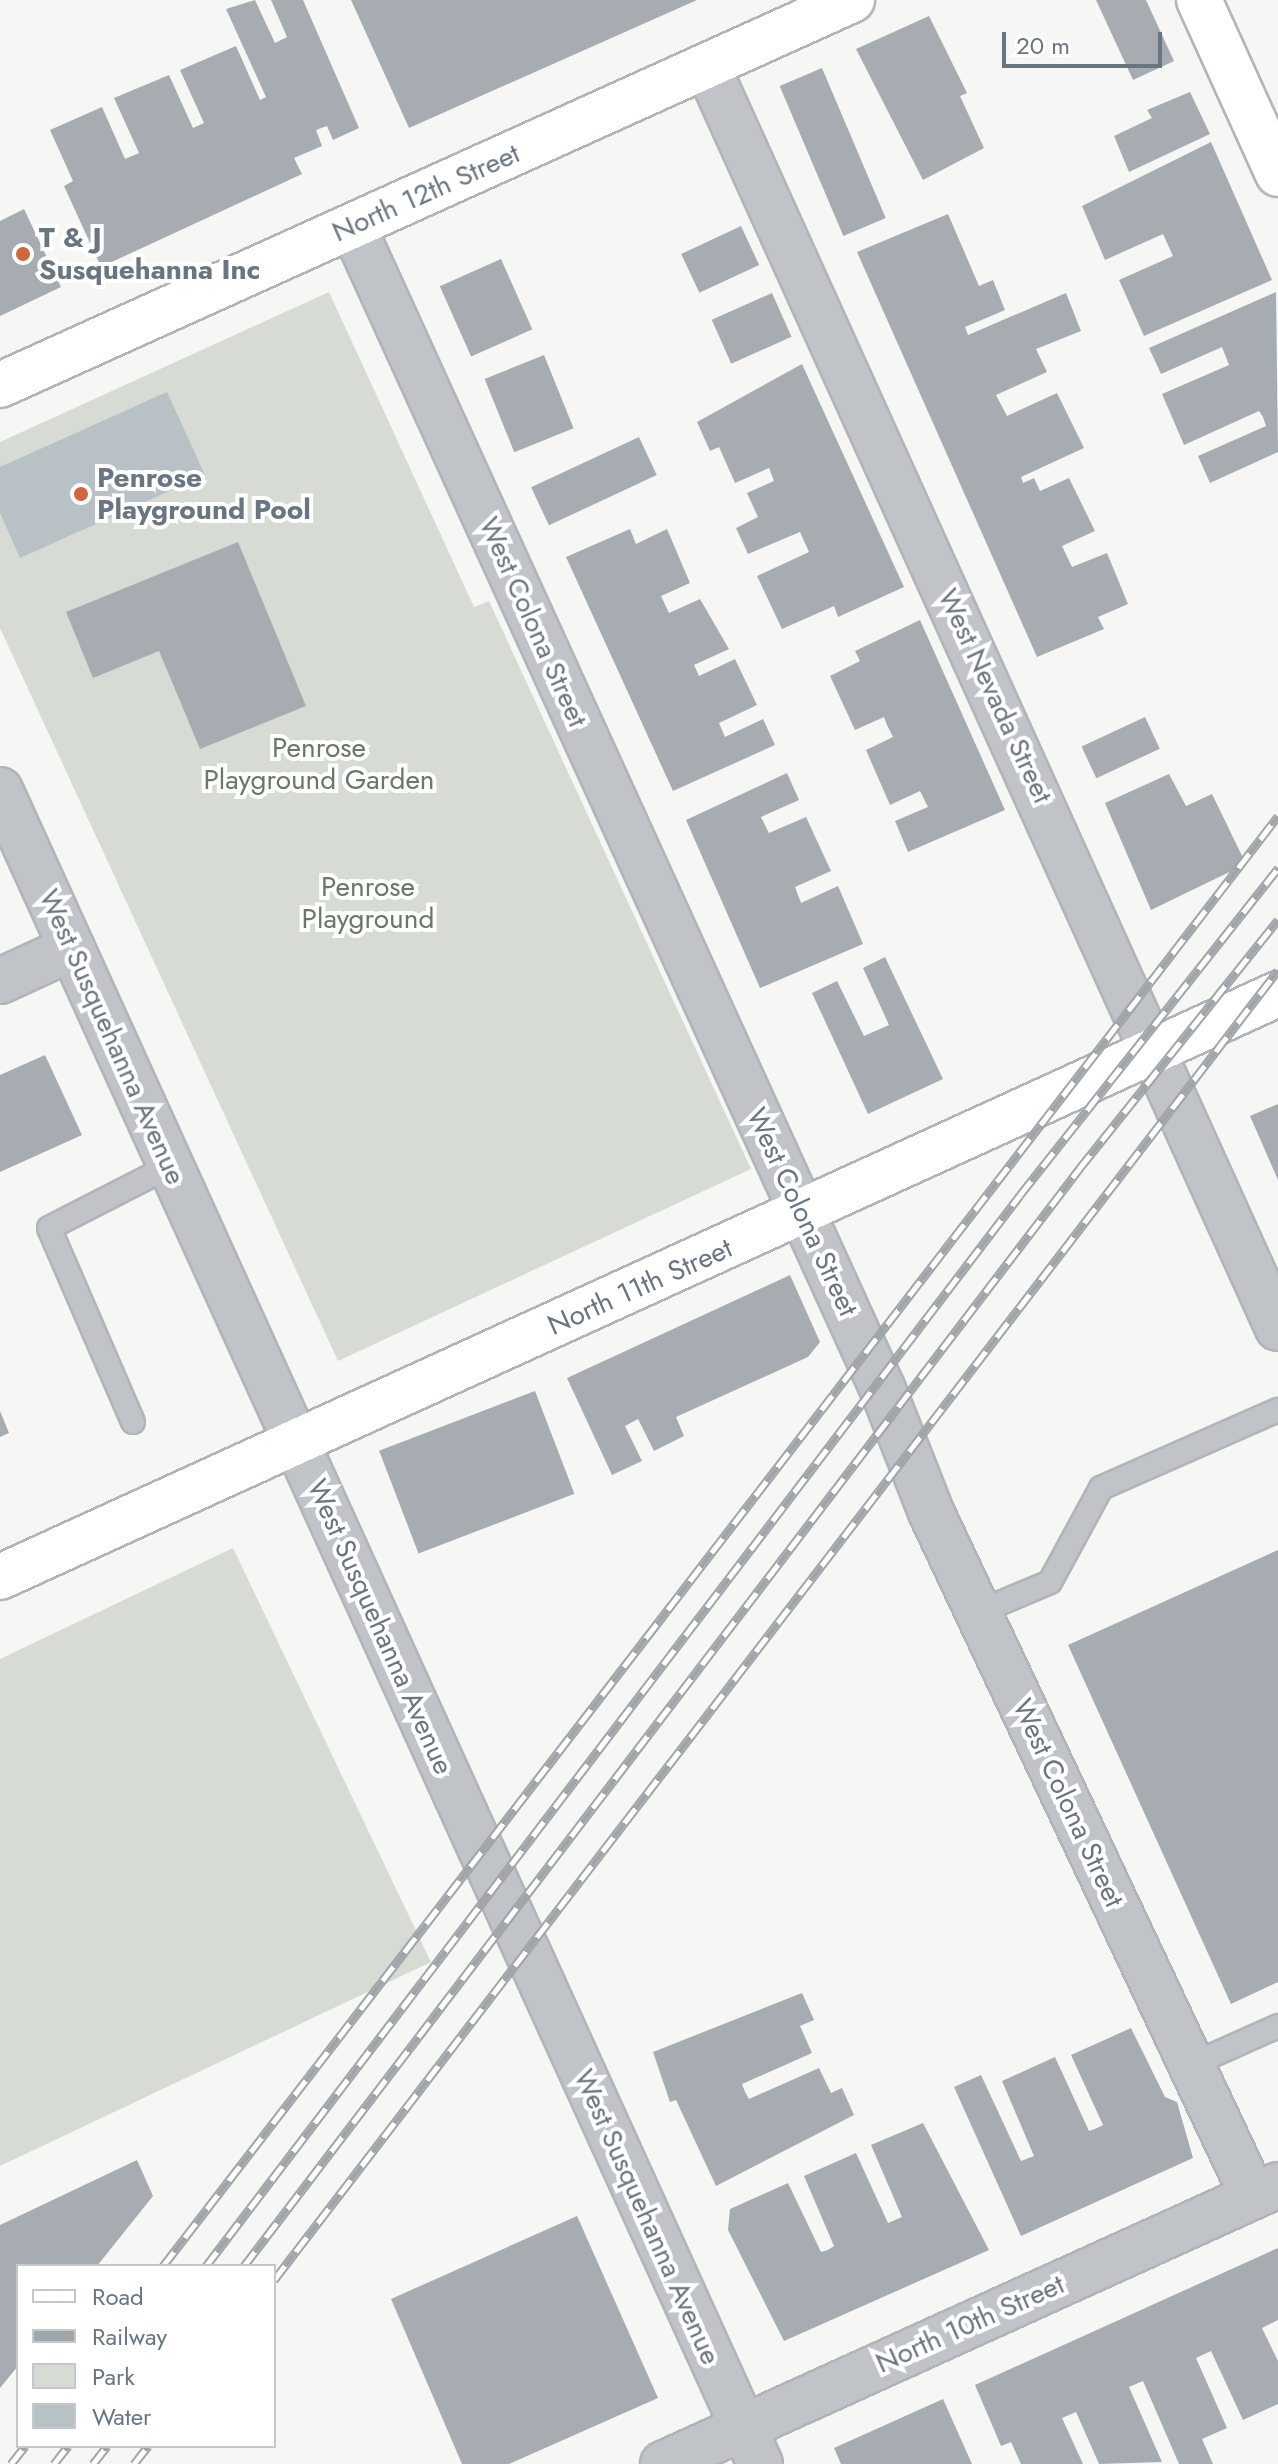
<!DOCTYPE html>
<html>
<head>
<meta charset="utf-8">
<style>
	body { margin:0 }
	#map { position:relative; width:1278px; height:2464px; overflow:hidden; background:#f6f6f4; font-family:Jost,sans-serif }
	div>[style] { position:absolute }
	.green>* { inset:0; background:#d6dbd4 }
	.water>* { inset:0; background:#b8c1c6 }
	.building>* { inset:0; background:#a6acb2; transform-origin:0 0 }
	.roads { filter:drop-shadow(2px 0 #b1b5b9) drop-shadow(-2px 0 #b1b5b9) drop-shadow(0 2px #b1b5b9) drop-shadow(0 -2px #b1b5b9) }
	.lane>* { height:22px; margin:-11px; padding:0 11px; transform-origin:11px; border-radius:11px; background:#c0c3c7 }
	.street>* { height:44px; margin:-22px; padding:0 22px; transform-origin:22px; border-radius:22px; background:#c0c3c7 }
	.secondary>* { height:44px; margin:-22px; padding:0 22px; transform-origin:22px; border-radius:22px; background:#fff }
	.rail>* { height:9px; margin-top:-4.5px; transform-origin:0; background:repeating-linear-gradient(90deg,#fff 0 18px,#a0a5aa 0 36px); box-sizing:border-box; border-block:2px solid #a0a5aa }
	.dots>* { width:22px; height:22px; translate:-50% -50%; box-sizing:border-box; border:4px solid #fff; border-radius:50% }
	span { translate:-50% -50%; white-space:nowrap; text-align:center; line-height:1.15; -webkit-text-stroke:8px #fff; paint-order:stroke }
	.street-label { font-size:28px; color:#697581 }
	.poi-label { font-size:28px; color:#697581; font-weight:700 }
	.left { translate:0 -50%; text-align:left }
	.park-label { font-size:28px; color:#6a7967 }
	.legend { position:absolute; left:16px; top:2264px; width:260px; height:184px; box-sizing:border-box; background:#fff; border:2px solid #c3c8cd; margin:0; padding:10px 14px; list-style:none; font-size:24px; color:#697581 }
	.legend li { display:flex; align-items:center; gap:16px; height:40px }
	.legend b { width:40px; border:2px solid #c3c8cd }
	.scale { position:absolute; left:1002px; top:32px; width:160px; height:36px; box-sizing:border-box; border:4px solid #697581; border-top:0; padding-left:10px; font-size:24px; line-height:28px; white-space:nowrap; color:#697581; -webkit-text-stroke:6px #fff; paint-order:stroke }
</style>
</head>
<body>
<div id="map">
	<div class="green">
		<i style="clip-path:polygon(329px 292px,474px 607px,489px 601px,751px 1169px,338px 1361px,0 628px,0 442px)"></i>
		<i style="clip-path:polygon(233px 1548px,431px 1962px,0 2166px,0 1659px)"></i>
	</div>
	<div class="water">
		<i style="clip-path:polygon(167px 392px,205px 475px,20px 558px,0 513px,0 467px)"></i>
	</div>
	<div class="building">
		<i style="clip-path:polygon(255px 0,275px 43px,287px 37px,271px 0,303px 0,359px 128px,333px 140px,327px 126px,316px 130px,322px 146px,294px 158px,302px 174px,101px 267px,64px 186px,73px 181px,50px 130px,102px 107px,125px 159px,139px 153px,114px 98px,169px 75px,193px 128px,204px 123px,180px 70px,236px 46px,260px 100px,266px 97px,226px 9px)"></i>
		<i style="clip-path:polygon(351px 0,697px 0,409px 128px)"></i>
		<i style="clip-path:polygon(1096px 0,1146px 0,1174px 61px,1133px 80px)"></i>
		<i style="clip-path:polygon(929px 16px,967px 93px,960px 96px,984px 148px,923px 180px,856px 49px)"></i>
		<i style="left:822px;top:68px;width:163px;height:46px;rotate:67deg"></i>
		<i style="clip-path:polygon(1190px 92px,1210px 134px,1129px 172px,1114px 136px,1152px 118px,1147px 110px)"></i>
		<i style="clip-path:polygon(1211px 142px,1272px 280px,1144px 336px,1119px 280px,1173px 256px,1163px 234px,1105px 260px,1082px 206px)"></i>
		<i style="clip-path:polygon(24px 209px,61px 287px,0 316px,0 221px)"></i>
		<i style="clip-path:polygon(948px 214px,979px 286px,993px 280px,1005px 310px,965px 327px,968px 335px,1066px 293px,1081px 331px,1036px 349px,1047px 372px,996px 395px,1007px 416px,1057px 393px,1084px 448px,1021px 477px,1023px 483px,1034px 478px,1040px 491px,1069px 478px,1095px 531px,1062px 546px,1072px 567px,1107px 553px,1128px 604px,1098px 617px,1104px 629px,1037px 657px,857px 252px)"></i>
		<i style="left:741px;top:226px;width:43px;height:66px;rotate:65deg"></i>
		<i style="left:501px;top:259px;width:77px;height:67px;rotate:66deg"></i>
		<i style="clip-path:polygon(1276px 292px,1278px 452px,1210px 483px,1198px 456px,1266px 426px,1263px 417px,1259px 411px,1184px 445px,1162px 394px,1229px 365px,1222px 347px,1161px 374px,1149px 348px)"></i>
		<i style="left:772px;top:293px;width:48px;height:66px;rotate:66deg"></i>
		<i style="left:544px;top:355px;width:79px;height:64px;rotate:68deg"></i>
		<i style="clip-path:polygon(802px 364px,904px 587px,838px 617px,834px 606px,782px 629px,757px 576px,809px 552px,800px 532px,748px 554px,736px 528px,758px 517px,747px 493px,774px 481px,769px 468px,735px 483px,719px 447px,710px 451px,697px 422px)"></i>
		<i style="left:639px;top:437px;width:42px;height:119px;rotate:65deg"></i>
		<i style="clip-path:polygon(630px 529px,636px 544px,667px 529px,690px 583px,661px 596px,669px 613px,700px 599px,729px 649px,694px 665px,699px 676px,735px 659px,757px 705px,719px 723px,725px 737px,763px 719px,775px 745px,673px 791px,566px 557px)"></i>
		<i style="clip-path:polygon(238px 542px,306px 706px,200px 749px,159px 651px,93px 678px,66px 612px)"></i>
		<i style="clip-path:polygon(920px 620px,1005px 810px,908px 852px,895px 821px,928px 807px,920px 791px,890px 805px,866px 750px,893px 737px,887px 725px,884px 717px,855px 730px,830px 676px,860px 661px,855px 651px)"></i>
		<i style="left:1145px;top:717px;width:35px;height:70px;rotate:65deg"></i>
		<i style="clip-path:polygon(787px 773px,799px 800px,761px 817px,769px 833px,806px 817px,831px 871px,795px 887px,801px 903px,838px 886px,863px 944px,760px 988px,686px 820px)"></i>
		<i style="clip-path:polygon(1169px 774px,1186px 806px,1212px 794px,1246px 864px,1151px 910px,1105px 803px)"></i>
		<i style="clip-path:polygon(885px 957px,943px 1079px,868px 1114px,812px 993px,837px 981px,864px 1036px,889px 1025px,863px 968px)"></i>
		<i style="clip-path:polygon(45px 1055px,82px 1135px,0 1172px,0 1075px)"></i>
		<i style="clip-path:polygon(1278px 1104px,1278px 1180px,1250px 1116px)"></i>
		<i style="clip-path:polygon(790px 1275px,820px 1342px,808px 1357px,676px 1417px,684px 1436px,654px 1451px,638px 1419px,625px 1426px,642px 1461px,612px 1475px,567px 1378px)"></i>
		<i style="left:535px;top:1391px;width:110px;height:167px;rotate:69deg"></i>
		<i style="clip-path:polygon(0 1411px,9px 1433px,0 1437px)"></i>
		<i style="clip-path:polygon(1278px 1550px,1278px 1982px,1231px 2004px,1068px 1645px)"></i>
		<i style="clip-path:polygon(802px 1993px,814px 2020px,800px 2026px,812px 2053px,742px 2084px,745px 2092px,749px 2099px,819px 2068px,831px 2093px,842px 2088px,854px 2115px,716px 2186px,676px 2100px,670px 2102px,653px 2052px)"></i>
		<i style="clip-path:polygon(1131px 2028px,1165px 2097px,1177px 2102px,1193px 2158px,1021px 2236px,954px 2087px,981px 2075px,1021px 2161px,1034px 2156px,1002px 2081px,1055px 2057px,1089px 2131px,1095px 2129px,1103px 2125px,1071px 2055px)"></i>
		<i style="clip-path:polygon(923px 2123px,989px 2250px,784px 2341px,728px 2230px,730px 2209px,788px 2183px,821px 2252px,828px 2250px,834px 2246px,804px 2176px,856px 2153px,888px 2223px,902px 2217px,871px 2145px)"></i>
		<i style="clip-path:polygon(137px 2160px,153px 2196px,97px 2266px,18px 2266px,18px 2366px,0 2388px,0 2225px)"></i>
		<i style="clip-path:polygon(577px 2216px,658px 2398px,509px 2464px,462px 2464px,391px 2299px)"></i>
		<i style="clip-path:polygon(1278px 2248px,1278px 2320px,1262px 2328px,1278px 2361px,1278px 2404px,1243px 2420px,1211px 2351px,1196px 2358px,1227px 2428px,1202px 2439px,1213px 2464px,1179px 2464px,1143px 2381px,1129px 2387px,1162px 2462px,1099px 2464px,1076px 2412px,1062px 2418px,1083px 2464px,1021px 2464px,1011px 2442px,1001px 2446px,975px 2385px)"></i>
		<i style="clip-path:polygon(943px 2399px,972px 2464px,841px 2464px,834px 2448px)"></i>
	</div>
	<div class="roads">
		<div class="lane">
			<i style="left:133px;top:1422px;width:211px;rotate:-113.4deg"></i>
			<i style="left:49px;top:1228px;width:136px;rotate:-27.1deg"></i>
			<i style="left:979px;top:1612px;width:77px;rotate:-22.9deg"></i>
			<i style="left:1050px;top:1582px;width:107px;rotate:-61.5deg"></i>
			<i style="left:1101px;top:1488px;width:193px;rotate:-23.8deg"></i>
			<i style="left:1191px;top:2065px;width:95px;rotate:-24.1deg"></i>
		</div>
		<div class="street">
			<i style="left:707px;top:66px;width:1385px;rotate:65.66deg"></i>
			<i style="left:353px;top:227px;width:1278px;rotate:65.5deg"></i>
			<i style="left:883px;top:1390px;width:131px;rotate:68.5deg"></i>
			<i style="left:931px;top:1512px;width:756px;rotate:64.79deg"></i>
			<i style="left:0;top:790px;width:1838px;rotate:65.58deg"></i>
			<i style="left:0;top:981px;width:79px;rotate:-24.6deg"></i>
			<i style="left:663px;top:2464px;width:675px;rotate:-24.4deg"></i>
		</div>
		<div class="secondary">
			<i style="left:1199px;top:0;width:191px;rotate:65.6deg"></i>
			<i style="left:0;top:385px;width:935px;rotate:-24.32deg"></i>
			<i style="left:0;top:1577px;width:1405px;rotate:-24.52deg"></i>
		</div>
	</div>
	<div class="rail">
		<i style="left:163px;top:2266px;width:1829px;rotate:-52.44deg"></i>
		<i style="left:206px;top:2266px;width:1345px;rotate:-52.76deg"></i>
		<i style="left:1020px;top:1195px;width:417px;rotate:-51.7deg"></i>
		<i style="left:244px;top:2266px;width:1379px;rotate:-52.72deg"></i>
		<i style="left:1079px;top:1169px;width:319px;rotate:-51.4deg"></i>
		<i style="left:274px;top:2280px;width:1650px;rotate:-52.53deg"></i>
		<i style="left:11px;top:2464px;width:23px;rotate:-52deg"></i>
		<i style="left:54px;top:2464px;width:23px;rotate:-52deg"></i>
		<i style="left:93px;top:2464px;width:23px;rotate:-52deg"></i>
		<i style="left:134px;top:2464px;width:23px;rotate:-52deg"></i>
	</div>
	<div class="dots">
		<i style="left:23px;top:254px;background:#cd673d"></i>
		<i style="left:81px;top:494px;background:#cd673d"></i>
	</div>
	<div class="street-label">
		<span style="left:426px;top:193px;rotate:-24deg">North 12th Street</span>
		<span style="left:533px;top:622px;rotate:66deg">West Colona Street</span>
		<span style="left:995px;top:696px;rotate:65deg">West Nevada Street</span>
		<span style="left:112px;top:1037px;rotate:66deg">West Susquehanna Avenue</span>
		<span style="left:802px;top:1212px;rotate:65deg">West Colona Street</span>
		<span style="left:640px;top:1287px;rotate:-24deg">North 11th Street</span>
		<span style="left:380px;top:1627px;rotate:66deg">West Susquehanna Avenue</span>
		<span style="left:1068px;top:1803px;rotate:65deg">West Colona Street</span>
		<span style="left:647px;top:2217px;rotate:66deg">West Susquehanna Avenue</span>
		<span style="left:970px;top:2324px;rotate:-24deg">North 10th Street</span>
	</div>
	<div class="poi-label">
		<span class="left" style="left:39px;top:254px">T &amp; J<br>Susquehanna Inc</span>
		<span class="left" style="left:97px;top:494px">Penrose<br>Playground Pool</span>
	</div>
	<div class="park-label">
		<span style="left:319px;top:764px">Penrose<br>Playground Garden</span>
		<span style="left:368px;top:903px">Penrose<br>Playground</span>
	</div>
	<ul class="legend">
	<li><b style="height:10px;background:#fff"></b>Road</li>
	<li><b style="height:10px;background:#a0a5aa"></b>Railway</li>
	<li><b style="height:22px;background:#d6dbd4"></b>Park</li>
	<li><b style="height:22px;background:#b8c1c6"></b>Water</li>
	</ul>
	<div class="scale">20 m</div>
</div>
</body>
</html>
